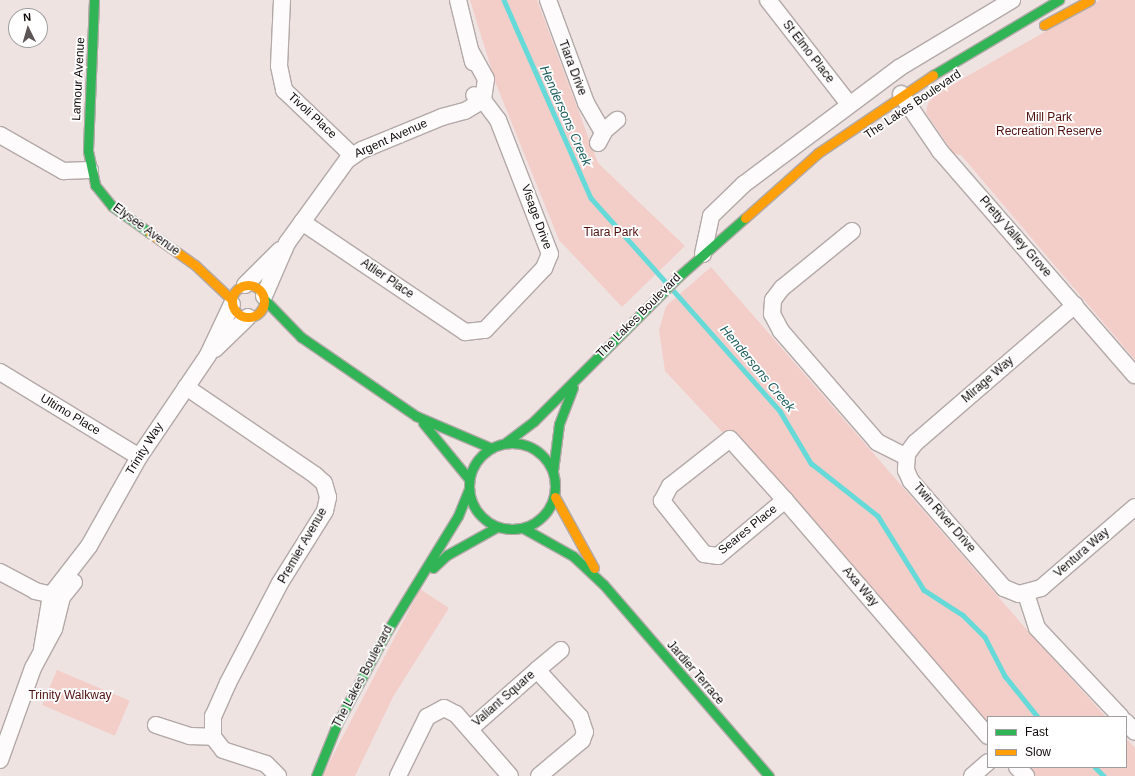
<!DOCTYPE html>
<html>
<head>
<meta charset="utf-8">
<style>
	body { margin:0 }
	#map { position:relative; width:1135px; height:776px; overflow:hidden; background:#efe3e2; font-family:Helvetica,sans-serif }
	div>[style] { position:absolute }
	.green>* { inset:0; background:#f3cec9; transform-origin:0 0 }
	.stream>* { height:4.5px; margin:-2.25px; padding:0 2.25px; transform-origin:2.25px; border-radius:2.25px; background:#66dad8 }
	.roads { filter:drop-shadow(1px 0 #b2a9a8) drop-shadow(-1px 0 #b2a9a8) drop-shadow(0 1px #b2a9a8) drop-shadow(0 -1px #b2a9a8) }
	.street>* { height:16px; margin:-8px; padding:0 8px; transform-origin:8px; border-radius:8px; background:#fdfbfb }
	.fast>* { height:9px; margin:-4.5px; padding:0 4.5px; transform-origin:4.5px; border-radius:4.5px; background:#30b455 }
	.fast>.ring { margin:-4.5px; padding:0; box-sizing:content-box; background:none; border:9px solid #30b455; border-radius:50% }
	.slow>* { height:9px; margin:-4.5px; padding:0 4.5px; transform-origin:4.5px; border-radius:4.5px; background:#ff9f0a }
	.slow>.ring { margin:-4.5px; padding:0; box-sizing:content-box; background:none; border:9px solid #ff9f0a; border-radius:50% }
	span { translate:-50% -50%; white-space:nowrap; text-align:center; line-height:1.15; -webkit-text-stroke:3.5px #fff; paint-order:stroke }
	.street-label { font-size:12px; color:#100909 }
	.park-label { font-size:12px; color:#500f0d }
	.water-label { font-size:13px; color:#1e5e5d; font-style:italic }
	.legend { position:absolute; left:987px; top:716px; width:140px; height:52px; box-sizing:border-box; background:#fff; border:1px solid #9f9d9d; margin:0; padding:5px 7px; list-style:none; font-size:12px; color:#100909 }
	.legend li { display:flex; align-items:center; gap:8px; height:20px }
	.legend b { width:20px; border:1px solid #9f9d9d }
	.north { position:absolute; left:8px; top:8px; width:40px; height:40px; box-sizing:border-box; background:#fff; border:1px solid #9f9d9d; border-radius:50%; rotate:355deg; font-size:11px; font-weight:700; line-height:16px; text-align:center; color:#100909 }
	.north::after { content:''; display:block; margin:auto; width:14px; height:18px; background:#5e5555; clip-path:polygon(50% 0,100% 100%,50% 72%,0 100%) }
</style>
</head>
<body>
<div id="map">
	<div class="green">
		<i style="clip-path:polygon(470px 0,537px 0,598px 163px,685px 246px,622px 307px,559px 240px,496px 84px)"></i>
		<i style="clip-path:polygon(1100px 0,1135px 0,1135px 360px,961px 155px,954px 154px,926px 113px,928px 103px,936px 94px)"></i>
		<i style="clip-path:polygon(711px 267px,1035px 639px,1106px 717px,988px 717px,988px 725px,728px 432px,723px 433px,665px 371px,659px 330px,666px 306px)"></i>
		<i style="clip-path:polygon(420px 589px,449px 608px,393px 697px,355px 776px,322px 776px)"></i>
		<i style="left:57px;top:670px;width:79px;height:38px;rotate:23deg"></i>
		<i style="clip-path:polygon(1126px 738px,1135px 748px,1135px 776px,1036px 776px,1028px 767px,1126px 767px)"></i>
	</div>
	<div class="stream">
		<i style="left:504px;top:0;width:216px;rotate:66.3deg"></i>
		<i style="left:591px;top:198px;width:111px;rotate:48.3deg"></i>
		<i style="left:673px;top:290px;width:162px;rotate:48.5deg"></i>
		<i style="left:780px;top:411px;width:61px;rotate:59.2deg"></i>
		<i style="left:811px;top:463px;width:85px;rotate:38.3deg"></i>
		<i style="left:878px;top:516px;width:87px;rotate:58.1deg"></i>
		<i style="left:924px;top:590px;width:46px;rotate:32.7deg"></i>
		<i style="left:963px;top:615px;width:31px;rotate:45deg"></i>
		<i style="left:985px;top:637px;width:44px;rotate:62.9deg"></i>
		<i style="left:1005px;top:676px;width:53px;rotate:51.2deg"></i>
		<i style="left:1095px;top:767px;width:13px;rotate:45deg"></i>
	</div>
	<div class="roads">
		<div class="street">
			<i style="left:282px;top:0;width:66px;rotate:92.6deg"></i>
			<i style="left:279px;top:66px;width:25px;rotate:78deg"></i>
			<i style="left:284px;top:90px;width:94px;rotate:43.7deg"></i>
			<i style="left:458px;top:0;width:64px;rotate:76.4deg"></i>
			<i style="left:548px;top:0;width:110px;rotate:69.7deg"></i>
			<i style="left:586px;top:103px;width:34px;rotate:60deg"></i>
			<i style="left:768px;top:0;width:132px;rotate:52.1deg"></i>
			<i style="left:901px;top:94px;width:69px;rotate:55.6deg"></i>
			<i style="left:940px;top:151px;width:297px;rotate:49deg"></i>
			<i style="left:0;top:135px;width:73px;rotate:29.7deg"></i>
			<i style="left:63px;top:171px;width:27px;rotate:-2deg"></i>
			<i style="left:598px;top:143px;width:15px;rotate:-62deg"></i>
			<i style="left:605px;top:130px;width:16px;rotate:-40deg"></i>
			<i style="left:302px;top:222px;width:197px;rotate:34deg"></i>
			<i style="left:465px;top:332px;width:20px;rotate:-6deg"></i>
			<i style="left:485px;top:330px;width:86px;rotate:-46.4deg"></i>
			<i style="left:544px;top:268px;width:15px;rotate:-67deg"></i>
			<i style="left:550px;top:254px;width:144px;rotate:-111.2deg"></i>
			<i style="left:498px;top:120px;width:25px;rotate:-127deg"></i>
			<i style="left:483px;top:100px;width:10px;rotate:-151deg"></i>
			<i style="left:852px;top:231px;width:90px;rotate:140.8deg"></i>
			<i style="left:782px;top:288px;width:15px;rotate:127deg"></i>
			<i style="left:773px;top:300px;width:14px;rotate:94deg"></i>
			<i style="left:772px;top:314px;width:19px;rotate:62deg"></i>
			<i style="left:781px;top:331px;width:147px;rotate:49.1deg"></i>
			<i style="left:877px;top:442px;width:33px;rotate:27deg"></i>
			<i style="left:703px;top:254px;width:39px;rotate:-78deg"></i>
			<i style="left:711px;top:216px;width:46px;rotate:-44.1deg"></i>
			<i style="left:744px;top:184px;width:194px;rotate:-36.8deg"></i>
			<i style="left:899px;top:68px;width:132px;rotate:-31deg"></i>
			<i style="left:245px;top:285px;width:49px;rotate:-45deg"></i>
			<i style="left:264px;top:296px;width:58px;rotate:-66.5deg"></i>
			<i style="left:287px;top:243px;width:102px;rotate:-54.1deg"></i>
			<i style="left:347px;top:160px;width:18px;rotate:-34deg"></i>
			<i style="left:362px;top:150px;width:87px;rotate:-22.4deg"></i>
			<i style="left:442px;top:117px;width:24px;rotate:-15deg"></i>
			<i style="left:465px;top:111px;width:21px;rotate:-31deg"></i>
			<i style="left:483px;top:100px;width:21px;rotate:-82deg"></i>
			<i style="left:486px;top:79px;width:31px;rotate:-119deg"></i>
			<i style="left:1075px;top:305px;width:211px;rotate:139.2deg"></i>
			<i style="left:915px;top:443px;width:14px;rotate:126deg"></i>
			<i style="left:907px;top:454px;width:16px;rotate:94deg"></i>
			<i style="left:906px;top:470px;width:12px;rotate:66deg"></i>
			<i style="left:911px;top:481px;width:142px;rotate:49deg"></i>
			<i style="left:1004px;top:588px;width:16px;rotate:22deg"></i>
			<i style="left:1019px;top:594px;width:23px;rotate:-15deg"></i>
			<i style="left:1041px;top:588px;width:124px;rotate:-40.8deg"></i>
			<i style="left:215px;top:349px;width:46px;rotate:-44.1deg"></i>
			<i style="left:0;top:372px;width:163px;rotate:31.4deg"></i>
			<i style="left:186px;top:387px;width:156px;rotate:34.3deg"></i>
			<i style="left:315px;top:475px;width:12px;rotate:42deg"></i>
			<i style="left:324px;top:483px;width:15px;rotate:74deg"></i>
			<i style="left:328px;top:497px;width:14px;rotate:102deg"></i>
			<i style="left:325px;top:511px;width:85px;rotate:122deg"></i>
			<i style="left:280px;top:583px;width:113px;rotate:117.5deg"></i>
			<i style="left:228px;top:683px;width:36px;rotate:114deg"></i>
			<i style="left:213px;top:716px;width:21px;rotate:90deg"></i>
			<i style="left:785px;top:500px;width:87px;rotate:140.1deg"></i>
			<i style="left:718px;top:556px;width:14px;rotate:-172deg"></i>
			<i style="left:704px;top:554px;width:68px;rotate:-128.4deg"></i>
			<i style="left:662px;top:501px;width:17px;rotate:-62deg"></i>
			<i style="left:670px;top:486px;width:76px;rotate:-38.1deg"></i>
			<i style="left:730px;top:439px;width:82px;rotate:48deg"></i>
			<i style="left:785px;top:500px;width:311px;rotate:49.3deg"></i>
			<i style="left:0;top:572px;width:40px;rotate:28deg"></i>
			<i style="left:35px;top:591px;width:27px;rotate:13deg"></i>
			<i style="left:1026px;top:594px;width:36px;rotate:72deg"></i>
			<i style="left:1037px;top:628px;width:122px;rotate:46.7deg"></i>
			<i style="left:42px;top:649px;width:55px;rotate:-80.5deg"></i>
			<i style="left:51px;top:595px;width:62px;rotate:-52.2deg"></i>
			<i style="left:89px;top:546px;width:102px;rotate:-60.7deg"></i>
			<i style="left:139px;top:457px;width:123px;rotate:-55.9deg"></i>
			<i style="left:208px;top:355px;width:56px;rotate:-64.8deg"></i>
			<i style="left:537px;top:670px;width:31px;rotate:-40deg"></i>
			<i style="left:1126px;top:722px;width:13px;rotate:48deg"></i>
			<i style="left:156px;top:725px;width:36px;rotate:18deg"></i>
			<i style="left:190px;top:736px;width:23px;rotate:2deg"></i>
			<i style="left:213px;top:737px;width:16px;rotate:52deg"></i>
			<i style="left:223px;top:750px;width:45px;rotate:18deg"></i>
			<i style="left:266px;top:764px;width:17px;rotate:45deg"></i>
			<i style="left:470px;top:729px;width:89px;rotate:-41.4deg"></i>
			<i style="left:537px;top:670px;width:64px;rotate:47.5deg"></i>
			<i style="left:580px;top:717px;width:16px;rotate:72deg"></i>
			<i style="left:585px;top:732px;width:9px;rotate:111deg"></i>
			<i style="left:582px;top:740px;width:56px;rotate:140.1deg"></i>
			<i style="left:0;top:760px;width:98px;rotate:-70.3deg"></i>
			<i style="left:33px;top:668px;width:44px;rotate:-61.7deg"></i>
			<i style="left:54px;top:629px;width:33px;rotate:-76deg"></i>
			<i style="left:62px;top:597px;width:19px;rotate:-51deg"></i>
			<i style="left:1017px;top:767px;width:13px;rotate:45deg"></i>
			<i style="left:398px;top:776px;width:66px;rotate:-63.8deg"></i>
			<i style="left:427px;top:717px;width:19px;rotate:-28deg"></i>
			<i style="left:444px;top:708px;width:13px;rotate:27deg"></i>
			<i style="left:456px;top:714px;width:82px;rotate:48.9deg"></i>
			<i style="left:972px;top:776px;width:21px;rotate:-41deg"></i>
		</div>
		<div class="fast">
			<i style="left:94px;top:0;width:151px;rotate:92.3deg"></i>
			<i style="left:88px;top:151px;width:35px;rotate:78deg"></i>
			<i style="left:95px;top:185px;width:27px;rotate:51deg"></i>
			<i style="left:112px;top:206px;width:47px;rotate:35.4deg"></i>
			<i style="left:933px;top:75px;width:147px;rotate:-30.8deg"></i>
			<i style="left:265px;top:300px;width:52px;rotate:45.8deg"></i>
			<i style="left:301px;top:337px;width:140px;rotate:34.5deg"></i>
			<i style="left:416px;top:416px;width:82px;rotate:23.1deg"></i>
			<i style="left:423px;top:423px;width:72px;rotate:50.6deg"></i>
			<i class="ring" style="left:469px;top:443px;width:77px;height:77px"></i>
			<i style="left:505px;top:443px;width:36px;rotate:-37deg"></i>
			<i style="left:534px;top:421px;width:204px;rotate:-45deg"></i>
			<i style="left:678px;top:277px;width:89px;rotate:-41.4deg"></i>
			<i style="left:553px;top:471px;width:47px;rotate:-82.7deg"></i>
			<i style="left:559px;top:424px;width:39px;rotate:-69deg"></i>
			<i style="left:523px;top:528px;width:57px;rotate:29.2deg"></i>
			<i style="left:573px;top:556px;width:42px;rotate:43.1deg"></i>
			<i style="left:604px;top:585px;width:252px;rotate:49.2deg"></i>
			<i style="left:433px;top:568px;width:19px;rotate:-43deg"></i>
			<i style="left:447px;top:555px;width:57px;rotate:-29.2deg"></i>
			<i style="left:316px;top:776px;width:56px;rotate:-68deg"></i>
			<i style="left:337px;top:724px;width:103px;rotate:-61.7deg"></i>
			<i style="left:386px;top:633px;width:137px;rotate:-58.4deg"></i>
			<i style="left:458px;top:516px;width:29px;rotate:-68deg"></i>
		</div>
		<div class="slow">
			<i style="left:1044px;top:25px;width:52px;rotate:-28.5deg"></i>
			<i style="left:745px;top:218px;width:98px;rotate:-41.7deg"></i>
			<i style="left:818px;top:153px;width:139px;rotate:-34.1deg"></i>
			<i style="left:150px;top:233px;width:55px;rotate:35.4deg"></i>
			<i style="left:195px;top:265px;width:51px;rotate:43.4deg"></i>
			<i class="ring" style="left:232px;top:285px;width:23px;height:23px"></i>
			<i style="left:555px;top:497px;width:81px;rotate:61.2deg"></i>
		</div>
	</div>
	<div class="street-label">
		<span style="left:808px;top:52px;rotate:52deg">St Elmo Place</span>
		<span style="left:572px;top:68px;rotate:69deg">Tiara Drive</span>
		<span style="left:79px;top:79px;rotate:-87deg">Lamour Avenue</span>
		<span style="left:913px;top:105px;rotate:-34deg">The Lakes Boulevard</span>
		<span style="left:312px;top:116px;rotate:43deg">Tivoli Place</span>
		<span style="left:391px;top:139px;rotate:-24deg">Argent Avenue</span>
		<span style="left:536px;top:217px;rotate:70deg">Visage Drive</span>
		<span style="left:146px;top:230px;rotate:36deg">Elysee Avenue</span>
		<span style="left:1015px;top:237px;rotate:49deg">Pretty Valley Grove</span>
		<span style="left:387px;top:279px;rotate:34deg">Atlier Place</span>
		<span style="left:639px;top:316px;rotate:-45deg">The Lakes Boulevard</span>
		<span style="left:988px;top:380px;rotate:-41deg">Mirage Way</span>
		<span style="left:70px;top:415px;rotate:31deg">Ultimo Place</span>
		<span style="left:145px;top:449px;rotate:-58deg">Trinity Way</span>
		<span style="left:944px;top:518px;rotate:49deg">Twin River Drive</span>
		<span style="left:748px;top:530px;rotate:-39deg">Seares Place</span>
		<span style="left:303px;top:546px;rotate:-60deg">Premier Avenue</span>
		<span style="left:1082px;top:553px;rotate:-41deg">Ventura Way</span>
		<span style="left:860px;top:587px;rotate:49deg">Axa Way</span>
		<span style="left:695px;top:673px;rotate:49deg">Jardier Terrace</span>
		<span style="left:363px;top:677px;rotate:-62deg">The Lakes Boulevard</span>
		<span style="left:504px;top:699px;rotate:-41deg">Valiant Square</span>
	</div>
	<div class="park-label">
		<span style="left:1049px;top:125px">Mill Park<br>Recreation Reserve</span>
		<span style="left:611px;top:233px">Tiara Park</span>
		<span style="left:70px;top:696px">Trinity Walkway</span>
	</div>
	<div class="water-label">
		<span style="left:565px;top:116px;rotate:66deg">Hendersons Creek</span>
		<span style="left:757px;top:369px;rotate:50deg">Hendersons Creek</span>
	</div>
	<ul class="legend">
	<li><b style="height:5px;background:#30b455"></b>Fast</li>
	<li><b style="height:5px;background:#ff9f0a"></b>Slow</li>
	</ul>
	<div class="north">N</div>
</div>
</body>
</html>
